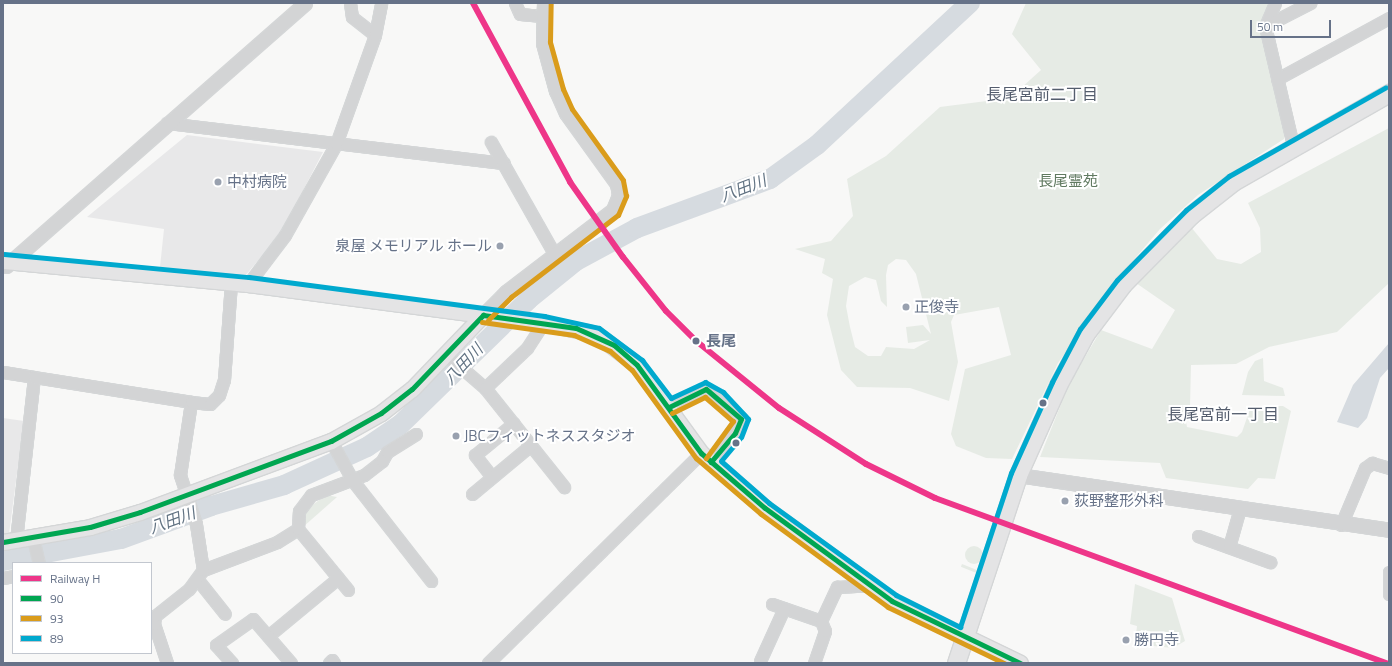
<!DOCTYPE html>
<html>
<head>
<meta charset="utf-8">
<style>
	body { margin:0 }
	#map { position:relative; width:1392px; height:666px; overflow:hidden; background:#f8f8f7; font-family:"Titillium Web","Noto Sans JP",sans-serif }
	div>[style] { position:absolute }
	.built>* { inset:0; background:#e8e8e9 }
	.green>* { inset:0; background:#e6ebe5; transform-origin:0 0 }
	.round { border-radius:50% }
	.water>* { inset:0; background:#d6dbe0 }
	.river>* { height:20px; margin:-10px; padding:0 10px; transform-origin:10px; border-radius:10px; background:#d6dbe0 }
	.roads { filter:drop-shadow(1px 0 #d4d6d7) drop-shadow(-1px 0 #d4d6d7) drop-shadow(0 1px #d4d6d7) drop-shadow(0 -1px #d4d6d7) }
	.minor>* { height:11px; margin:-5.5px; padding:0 5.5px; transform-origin:5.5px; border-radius:5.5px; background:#d3d4d5 }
	.tertiary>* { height:13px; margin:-6.5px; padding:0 6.5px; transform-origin:6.5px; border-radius:6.5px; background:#d3d4d5 }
	.secondary>* { height:15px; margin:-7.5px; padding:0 7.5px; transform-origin:7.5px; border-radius:7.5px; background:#e4e4e5 }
	.primary>* { height:17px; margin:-8.5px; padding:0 8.5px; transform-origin:8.5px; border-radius:8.5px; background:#e4e4e5 }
	.bus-1>* { height:5px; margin:-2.5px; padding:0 2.5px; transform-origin:2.5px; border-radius:2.5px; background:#00a651 }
	.bus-2>* { height:5px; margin:-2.5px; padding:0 2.5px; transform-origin:2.5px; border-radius:2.5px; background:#da9c1b }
	.bus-3>* { height:5px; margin:-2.5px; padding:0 2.5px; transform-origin:2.5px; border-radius:2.5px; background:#00a9ce }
	.rail-1>* { height:6px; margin:-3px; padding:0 3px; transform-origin:3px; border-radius:3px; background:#ee3689 }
	.dots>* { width:11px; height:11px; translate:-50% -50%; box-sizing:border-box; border:2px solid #fff; border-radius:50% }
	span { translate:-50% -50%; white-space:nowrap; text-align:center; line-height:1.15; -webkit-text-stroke:4px #fff; paint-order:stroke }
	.park-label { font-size:15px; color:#617a61 }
	.poi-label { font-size:15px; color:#667288 }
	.left { translate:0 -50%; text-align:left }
	.right { translate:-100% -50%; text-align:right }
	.stop-label { font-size:15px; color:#667288; font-weight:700 }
	.neighbourhood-label { font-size:16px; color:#545d6d }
	.water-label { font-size:16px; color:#627383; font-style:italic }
	.frame { position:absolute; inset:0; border:4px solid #667288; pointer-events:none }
	.legend { position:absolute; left:12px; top:562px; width:140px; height:92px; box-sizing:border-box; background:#fff; border:1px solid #c2c7cf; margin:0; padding:5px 7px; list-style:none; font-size:12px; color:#667288 }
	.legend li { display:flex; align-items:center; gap:8px; height:20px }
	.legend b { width:20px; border:1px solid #c2c7cf }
	.scale { position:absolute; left:1250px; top:20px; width:81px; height:18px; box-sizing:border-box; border:2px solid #667288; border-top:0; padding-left:5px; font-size:12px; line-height:14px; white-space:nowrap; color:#667288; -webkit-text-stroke:3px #fff; paint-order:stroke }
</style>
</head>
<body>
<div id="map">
	<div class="built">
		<i style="clip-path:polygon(187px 135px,323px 152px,280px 235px,244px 277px,160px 267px,164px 229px,87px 217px)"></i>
		<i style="clip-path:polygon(3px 418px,24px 421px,9px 534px,3px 535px)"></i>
	</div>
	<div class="green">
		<i style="clip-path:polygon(evenodd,1026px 3px,1271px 3px,1261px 24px,1285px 128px,1284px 139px,1198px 195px,1160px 229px,1113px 284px,1058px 363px,1012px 459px,986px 458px,956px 446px,951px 434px,965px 369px,1011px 355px,999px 307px,954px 315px,951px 322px,958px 362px,949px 401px,910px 388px,857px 387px,841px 370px,827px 315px,833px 279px,822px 273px,825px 259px,795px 249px,831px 241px,853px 216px,847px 179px,886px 156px,940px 107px,1010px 98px,1041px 70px,1012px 34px,1026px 3px,896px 259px,906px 260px,916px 274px,931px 334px,923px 325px,906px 327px,908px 343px,930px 340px,914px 349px,886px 347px,881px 356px,868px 356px,855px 347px,850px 327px,846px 306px,849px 286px,865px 277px,876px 280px,881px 301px,887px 307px,886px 275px,888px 265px,896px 259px)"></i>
		<i style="clip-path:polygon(1389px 128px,1388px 284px,1337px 332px,1269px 347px,1236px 364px,1191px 365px,1190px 407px,1184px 412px,1187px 427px,1237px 437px,1242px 432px,1251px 406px,1283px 406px,1291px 411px,1275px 479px,1258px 478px,1248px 489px,1166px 478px,1160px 463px,1040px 457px,1069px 384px,1101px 330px,1152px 349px,1175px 310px,1136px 283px,1191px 227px,1217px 259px,1241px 264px,1261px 252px,1260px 228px,1248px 203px)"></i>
		<i style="clip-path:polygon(1263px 358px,1264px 381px,1283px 388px,1285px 396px,1242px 395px,1248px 372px,1255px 361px)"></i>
		<i style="clip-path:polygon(326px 495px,337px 497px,303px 527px,303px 512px)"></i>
		<i class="round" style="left:965px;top:546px;width:18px;height:18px"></i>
		<i style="left:962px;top:564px;width:16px;height:3px;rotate:22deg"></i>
		<i style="clip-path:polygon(1135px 584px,1172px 598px,1185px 641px,1173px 648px,1135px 644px,1137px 626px,1130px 624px)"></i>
	</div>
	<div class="water">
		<i style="clip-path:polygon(1389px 343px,1389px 368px,1380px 378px,1367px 418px,1358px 428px,1337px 422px,1353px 385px)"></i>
	</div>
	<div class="river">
		<i style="left:3px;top:561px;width:120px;rotate:-10.6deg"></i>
		<i style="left:121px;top:539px;width:96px;rotate:-20.1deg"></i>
		<i style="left:211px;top:506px;width:76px;rotate:-16deg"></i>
		<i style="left:284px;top:485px;width:91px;rotate:-24.6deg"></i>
		<i style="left:367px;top:447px;width:40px;rotate:-34deg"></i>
		<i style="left:400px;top:425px;width:180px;rotate:-44.3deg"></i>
		<i style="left:529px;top:299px;width:60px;rotate:-39deg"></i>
		<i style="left:576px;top:261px;width:69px;rotate:-28.4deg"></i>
		<i style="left:637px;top:228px;width:142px;rotate:-20.2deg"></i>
		<i style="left:770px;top:179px;width:58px;rotate:-35.9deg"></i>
		<i style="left:817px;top:145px;width:209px;rotate:-42.9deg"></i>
	</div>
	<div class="roads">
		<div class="minor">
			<i style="left:350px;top:3px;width:14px;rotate:82deg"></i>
			<i style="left:352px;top:17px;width:29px;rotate:38deg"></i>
			<i style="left:515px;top:3px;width:12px;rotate:66deg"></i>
			<i style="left:520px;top:14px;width:22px;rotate:5deg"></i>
			<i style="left:1275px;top:3px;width:25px;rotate:113deg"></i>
			<i style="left:1265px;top:26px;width:122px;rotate:76.8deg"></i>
			<i style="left:1265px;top:26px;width:51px;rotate:-27.1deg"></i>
			<i style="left:1277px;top:79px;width:128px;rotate:-28.6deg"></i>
			<i style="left:167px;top:123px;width:339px;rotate:6.8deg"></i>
			<i style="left:491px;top:142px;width:130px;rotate:60.5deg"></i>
			<i style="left:248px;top:284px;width:61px;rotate:-52.9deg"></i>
			<i style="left:285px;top:235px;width:104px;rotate:-60.7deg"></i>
			<i style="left:336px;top:144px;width:116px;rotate:-70.3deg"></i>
			<i style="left:375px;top:35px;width:33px;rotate:-79deg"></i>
			<i style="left:448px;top:356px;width:49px;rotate:40.9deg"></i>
			<i style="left:485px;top:388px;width:127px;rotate:51.4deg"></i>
			<i style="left:3px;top:372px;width:31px;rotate:9deg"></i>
			<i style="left:34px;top:377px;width:165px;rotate:96.3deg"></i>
			<i style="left:34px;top:377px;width:159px;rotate:9deg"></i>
			<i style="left:485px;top:388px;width:58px;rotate:-43.6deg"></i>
			<i style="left:527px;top:348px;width:30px;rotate:-57deg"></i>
			<i style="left:331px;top:441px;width:46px;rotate:61.2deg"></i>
			<i style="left:353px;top:481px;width:127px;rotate:52deg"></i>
			<i style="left:492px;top:477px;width:28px;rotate:-128deg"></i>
			<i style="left:475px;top:455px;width:50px;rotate:-39.4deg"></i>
			<i style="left:472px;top:494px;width:77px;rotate:-39.7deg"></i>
			<i style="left:1341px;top:525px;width:62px;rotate:-67.2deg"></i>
			<i style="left:1365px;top:468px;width:9px;rotate:-36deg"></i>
			<i style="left:1372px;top:463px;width:18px;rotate:16deg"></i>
			<i style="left:1198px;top:536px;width:77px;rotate:19.9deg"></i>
			<i style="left:33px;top:538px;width:26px;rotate:77deg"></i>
			<i style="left:1229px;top:547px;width:41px;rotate:-74.2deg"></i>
			<i style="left:203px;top:570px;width:79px;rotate:-20.7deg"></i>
			<i style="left:277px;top:542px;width:25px;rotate:-32deg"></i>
			<i style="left:1389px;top:572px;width:22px;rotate:90deg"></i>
			<i style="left:3px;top:578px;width:10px;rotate:-11deg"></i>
			<i style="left:198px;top:580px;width:43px;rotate:51.5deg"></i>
			<i style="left:348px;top:590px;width:79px;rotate:-129.3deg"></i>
			<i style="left:298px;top:529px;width:18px;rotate:-87deg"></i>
			<i style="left:299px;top:511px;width:20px;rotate:-53deg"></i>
			<i style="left:311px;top:495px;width:57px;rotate:-20.7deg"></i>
			<i style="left:364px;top:475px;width:23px;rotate:-38deg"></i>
			<i style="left:382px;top:461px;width:10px;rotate:-61deg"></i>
			<i style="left:387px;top:452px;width:34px;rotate:-32deg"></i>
			<i style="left:772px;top:604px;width:52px;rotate:19.1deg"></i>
			<i style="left:268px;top:636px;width:91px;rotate:-39.6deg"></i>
			<i style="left:760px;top:661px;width:58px;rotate:-65.6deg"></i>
			<i style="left:167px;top:663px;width:41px;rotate:-108.4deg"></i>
			<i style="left:154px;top:624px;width:8px;rotate:-83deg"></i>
			<i style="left:155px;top:616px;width:43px;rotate:-38.5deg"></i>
			<i style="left:189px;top:589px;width:24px;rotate:-54deg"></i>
			<i style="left:203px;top:570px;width:47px;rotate:-98.7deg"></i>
			<i style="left:196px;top:524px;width:52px;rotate:-108.1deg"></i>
			<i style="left:180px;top:475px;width:74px;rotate:-81.4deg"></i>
			<i style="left:191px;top:402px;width:19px;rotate:6deg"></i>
			<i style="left:210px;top:404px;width:13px;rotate:-45deg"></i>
			<i style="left:219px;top:395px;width:16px;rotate:-72deg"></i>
			<i style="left:224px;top:380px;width:98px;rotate:-85.9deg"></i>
			<i style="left:232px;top:663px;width:24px;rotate:-132deg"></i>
			<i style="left:216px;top:645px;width:45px;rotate:-35.1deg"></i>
			<i style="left:253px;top:619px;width:58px;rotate:49.2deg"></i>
			<i style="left:329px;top:663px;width:4px;rotate:-45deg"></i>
			<i style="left:332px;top:660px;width:4px;rotate:56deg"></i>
			<i style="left:488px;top:663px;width:299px;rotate:-44.6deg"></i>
			<i style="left:814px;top:663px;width:34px;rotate:-71deg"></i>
			<i style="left:825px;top:631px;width:11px;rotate:-112deg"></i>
			<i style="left:821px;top:621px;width:38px;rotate:-65deg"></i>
			<i style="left:837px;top:587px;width:33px;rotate:-3deg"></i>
		</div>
		<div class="tertiary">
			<i style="left:6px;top:266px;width:398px;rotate:-41.3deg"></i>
			<i style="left:483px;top:315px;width:33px;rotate:-45deg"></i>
			<i style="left:506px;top:292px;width:135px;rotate:-37.5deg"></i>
			<i style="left:613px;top:210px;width:16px;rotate:-68deg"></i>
			<i style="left:619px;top:195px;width:11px;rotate:-100deg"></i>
			<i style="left:617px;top:184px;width:87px;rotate:-125.7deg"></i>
			<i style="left:566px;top:113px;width:24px;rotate:-114deg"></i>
			<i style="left:556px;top:91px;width:50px;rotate:-105.2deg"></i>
			<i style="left:543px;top:43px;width:40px;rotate:-88.6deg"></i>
			<i style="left:669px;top:407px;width:41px;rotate:-25.9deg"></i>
			<i style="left:706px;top:389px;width:46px;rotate:40.6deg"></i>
			<i style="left:741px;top:419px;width:15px;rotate:113deg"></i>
			<i style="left:735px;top:433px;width:38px;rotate:130deg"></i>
			<i style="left:1018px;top:475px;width:375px;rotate:8.4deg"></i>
		</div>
		<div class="secondary">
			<i style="left:3px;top:261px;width:246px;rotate:5.4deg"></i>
			<i style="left:248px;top:284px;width:298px;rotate:7.5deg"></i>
			<i style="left:543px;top:323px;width:54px;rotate:11.7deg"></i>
			<i style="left:596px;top:334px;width:51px;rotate:37.1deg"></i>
			<i style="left:637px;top:365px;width:109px;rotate:54deg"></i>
			<i style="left:701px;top:453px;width:84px;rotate:40.7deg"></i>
			<i style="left:765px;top:508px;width:157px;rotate:36.2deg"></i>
			<i style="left:892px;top:601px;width:142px;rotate:25.8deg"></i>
			<i style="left:3px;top:542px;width:88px;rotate:-9.8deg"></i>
			<i style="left:90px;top:527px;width:52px;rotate:-16.7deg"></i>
			<i style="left:140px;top:512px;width:204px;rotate:-20.4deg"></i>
			<i style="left:331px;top:441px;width:57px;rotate:-29.2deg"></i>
			<i style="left:381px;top:413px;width:39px;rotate:-38deg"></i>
			<i style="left:412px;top:389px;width:103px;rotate:-46.2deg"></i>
		</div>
		<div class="primary">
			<i style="left:956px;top:663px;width:198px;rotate:-71.7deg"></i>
			<i style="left:1018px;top:475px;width:98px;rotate:-66deg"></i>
			<i style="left:1058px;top:385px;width:59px;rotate:-61.7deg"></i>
			<i style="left:1086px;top:333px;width:61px;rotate:-52.9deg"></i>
			<i style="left:1123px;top:284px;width:97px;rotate:-45.4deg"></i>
			<i style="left:1191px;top:215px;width:53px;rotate:-38.2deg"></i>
			<i style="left:1233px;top:182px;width:180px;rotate:-29.7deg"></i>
		</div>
	</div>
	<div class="bus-1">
		<i style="left:483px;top:315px;width:94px;rotate:8deg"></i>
		<i style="left:576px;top:328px;width:42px;rotate:24.1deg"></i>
		<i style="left:614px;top:345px;width:30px;rotate:41deg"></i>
		<i style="left:637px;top:365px;width:109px;rotate:54deg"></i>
		<i style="left:701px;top:453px;width:84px;rotate:40.7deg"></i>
		<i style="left:765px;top:508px;width:157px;rotate:36.2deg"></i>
		<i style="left:892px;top:601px;width:142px;rotate:25.8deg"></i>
		<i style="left:669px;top:407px;width:41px;rotate:-25.9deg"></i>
		<i style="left:706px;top:389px;width:46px;rotate:40.6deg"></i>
		<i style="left:741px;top:419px;width:15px;rotate:113deg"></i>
		<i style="left:735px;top:433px;width:38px;rotate:130deg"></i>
		<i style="left:3px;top:542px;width:88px;rotate:-9.8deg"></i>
		<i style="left:90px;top:527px;width:52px;rotate:-16.7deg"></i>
		<i style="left:140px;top:512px;width:204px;rotate:-20.4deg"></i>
		<i style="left:331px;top:441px;width:57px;rotate:-29.2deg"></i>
		<i style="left:381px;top:413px;width:39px;rotate:-38deg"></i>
		<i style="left:412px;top:389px;width:103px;rotate:-46.2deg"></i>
	</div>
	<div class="bus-2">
		<i style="left:488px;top:320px;width:33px;rotate:-45deg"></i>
		<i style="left:511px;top:297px;width:135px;rotate:-37.5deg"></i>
		<i style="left:618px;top:215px;width:21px;rotate:-67deg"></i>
		<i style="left:626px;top:196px;width:16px;rotate:-101deg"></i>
		<i style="left:623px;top:180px;width:87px;rotate:-125.7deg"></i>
		<i style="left:572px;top:109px;width:22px;rotate:-114deg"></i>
		<i style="left:563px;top:89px;width:49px;rotate:-105.5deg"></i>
		<i style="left:550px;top:42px;width:39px;rotate:-89deg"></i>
		<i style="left:482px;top:322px;width:93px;rotate:8deg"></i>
		<i style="left:574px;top:335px;width:39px;rotate:24deg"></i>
		<i style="left:610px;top:351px;width:29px;rotate:41deg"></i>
		<i style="left:632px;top:370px;width:109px;rotate:54deg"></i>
		<i style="left:696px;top:458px;width:86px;rotate:40.7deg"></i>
		<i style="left:761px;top:514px;width:157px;rotate:36.2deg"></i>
		<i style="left:888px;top:607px;width:129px;rotate:25.8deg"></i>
		<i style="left:672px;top:413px;width:37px;rotate:-26deg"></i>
		<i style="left:705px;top:397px;width:37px;rotate:41deg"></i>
		<i style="left:733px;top:421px;width:46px;rotate:126.1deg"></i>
	</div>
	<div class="bus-3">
		<i style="left:4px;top:254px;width:246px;rotate:5.4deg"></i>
		<i style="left:249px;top:277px;width:298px;rotate:7.5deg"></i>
		<i style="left:544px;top:316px;width:56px;rotate:12.3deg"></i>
		<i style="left:599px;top:328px;width:54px;rotate:36.7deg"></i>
		<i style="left:642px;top:360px;width:48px;rotate:52.7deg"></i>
		<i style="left:671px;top:398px;width:38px;rotate:-25deg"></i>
		<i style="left:705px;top:382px;width:21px;rotate:29deg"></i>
		<i style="left:723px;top:392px;width:37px;rotate:47deg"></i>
		<i style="left:748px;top:419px;width:19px;rotate:111deg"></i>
		<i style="left:741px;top:437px;width:31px;rotate:130deg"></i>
		<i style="left:721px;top:461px;width:64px;rotate:41.2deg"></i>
		<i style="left:769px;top:503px;width:157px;rotate:35.9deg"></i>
		<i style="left:896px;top:595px;width:72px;rotate:26.6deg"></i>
		<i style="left:960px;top:627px;width:162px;rotate:-71.7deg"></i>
		<i style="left:1011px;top:473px;width:100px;rotate:-65.7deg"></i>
		<i style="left:1052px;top:382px;width:60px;rotate:-62.2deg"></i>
		<i style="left:1080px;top:329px;width:61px;rotate:-52.9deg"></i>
		<i style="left:1117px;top:280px;width:98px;rotate:-45.4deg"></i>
		<i style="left:1186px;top:210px;width:55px;rotate:-38.3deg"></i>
		<i style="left:1229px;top:176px;width:180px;rotate:-29.5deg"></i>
	</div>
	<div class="rail-1">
		<i style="left:473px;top:3px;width:204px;rotate:61.5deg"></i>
		<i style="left:570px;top:182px;width:92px;rotate:54.8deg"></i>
		<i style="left:623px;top:257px;width:69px;rotate:51.5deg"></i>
		<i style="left:666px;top:311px;width:41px;rotate:45deg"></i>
		<i style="left:695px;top:340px;width:108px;rotate:39deg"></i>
		<i style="left:779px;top:408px;width:103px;rotate:32.8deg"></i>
		<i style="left:866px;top:464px;width:77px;rotate:26.2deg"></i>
		<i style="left:935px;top:498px;width:481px;rotate:20.1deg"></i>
	</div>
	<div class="dots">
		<i style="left:218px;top:182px;background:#99a1af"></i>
		<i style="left:500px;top:246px;background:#99a1af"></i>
		<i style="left:906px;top:307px;background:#99a1af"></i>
		<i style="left:696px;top:341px;background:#667288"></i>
		<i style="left:1043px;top:403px;background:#667288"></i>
		<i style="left:456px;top:436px;background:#99a1af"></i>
		<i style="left:736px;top:443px;background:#667288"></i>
		<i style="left:1065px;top:501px;background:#99a1af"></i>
		<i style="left:1126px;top:640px;background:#99a1af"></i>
	</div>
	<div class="park-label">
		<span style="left:1068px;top:181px">長尾霊苑</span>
	</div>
	<div class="poi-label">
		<span class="left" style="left:227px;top:182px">中村病院</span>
		<span class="right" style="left:492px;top:246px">泉屋 メモリアル ホール</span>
		<span class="left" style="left:914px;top:307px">正俊寺</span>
		<span class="left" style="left:464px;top:436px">JBCフィットネススタジオ</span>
		<span class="left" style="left:1074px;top:501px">荻野整形外科</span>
		<span class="left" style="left:1134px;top:640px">勝円寺</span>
	</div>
	<div class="stop-label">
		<span class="left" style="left:706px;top:341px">長尾</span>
	</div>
	<div class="neighbourhood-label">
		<span style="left:1042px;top:94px">長尾宮前二丁目</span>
		<span style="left:1223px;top:414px">長尾宮前一丁目</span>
	</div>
	<div class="water-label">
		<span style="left:743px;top:188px;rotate:-21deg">八田川</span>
		<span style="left:463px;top:364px;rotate:-47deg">八田川</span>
		<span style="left:172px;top:520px;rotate:-20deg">八田川</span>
	</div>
	<div class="frame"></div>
	<ul class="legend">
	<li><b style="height:5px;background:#ee3689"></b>Railway H</li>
	<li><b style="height:5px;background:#00a651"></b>90</li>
	<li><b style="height:5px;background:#da9c1b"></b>93</li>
	<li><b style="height:5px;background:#00a9ce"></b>89</li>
	</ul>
	<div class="scale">50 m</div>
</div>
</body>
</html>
